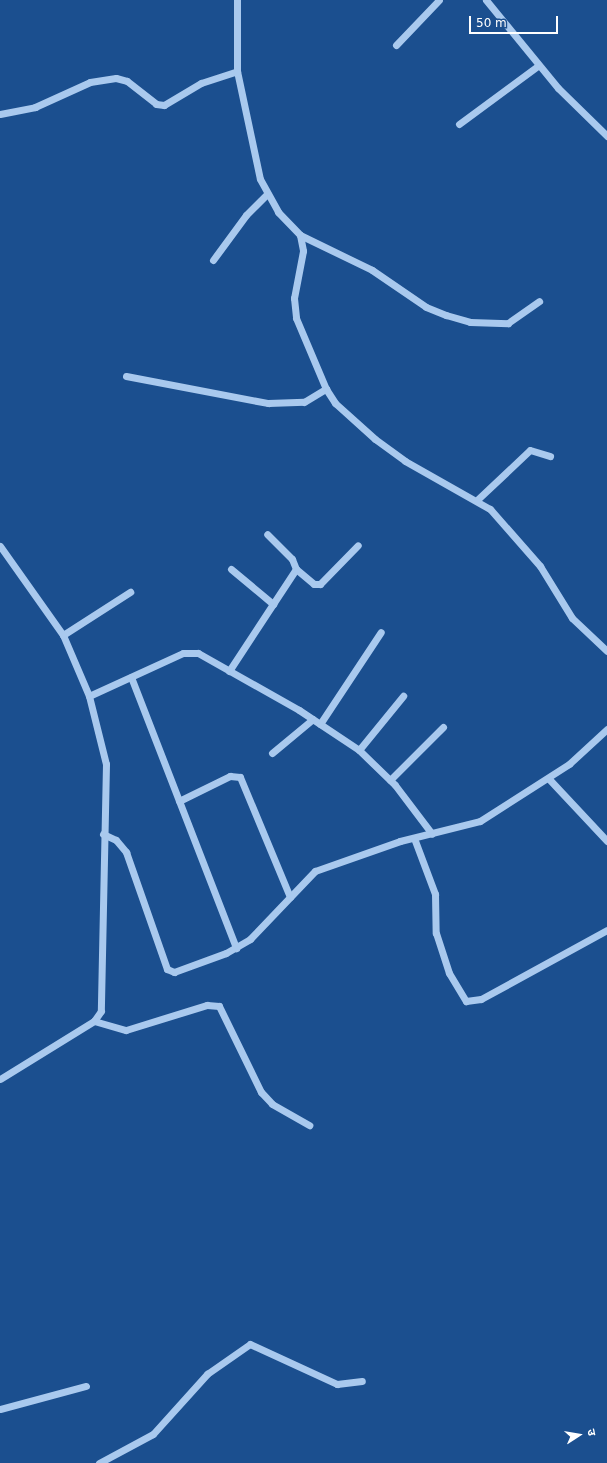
<!DOCTYPE html>
<html>
<head>
<meta charset="utf-8">
<style>
	body { margin:0 }
	#map { position:relative; width:607px; height:1463px; overflow:hidden; background:#1b4f8f; font-family:"DejaVu Sans","Noto Sans Devanagari",sans-serif }
	div>[style] { position:absolute }
	.minor>* { height:7px; margin:-3.5px; padding:0 3.5px; transform-origin:3.5px; border-radius:3.5px; background:#a9c9ee }
	span { translate:-50% -50%; white-space:nowrap; text-align:center; line-height:1.15; -webkit-text-stroke:4px #1b4f8f; paint-order:stroke }
	.north { position:absolute; left:559px; top:1415px; width:40px; height:40px; -webkit-text-stroke:3px #1b4f8f; paint-order:stroke; rotate:78deg; font-size:11px; font-weight:700; line-height:16px; text-align:center; color:#fff }
	.north::after { content:''; display:block; margin:auto; width:14px; height:18px; background:#fff; clip-path:polygon(50% 0,100% 100%,50% 72%,0 100%) }
	.scale { position:absolute; left:469px; top:16px; width:89px; height:18px; box-sizing:border-box; border:2px solid #fff; border-top:0; padding-left:5px; font-size:12px; line-height:14px; white-space:nowrap; color:#fff; -webkit-text-stroke:3px #1b4f8f; paint-order:stroke }
</style>
</head>
<body>
<div id="map">
	<div class="minor">
		<i style="left:237px;top:0;width:71px;rotate:90deg"></i>
		<i style="left:237px;top:71px;width:110px;rotate:78deg"></i>
		<i style="left:260px;top:179px;width:38px;rotate:61deg"></i>
		<i style="left:278px;top:212px;width:32px;rotate:46deg"></i>
		<i style="left:300px;top:235px;width:16px;rotate:79deg"></i>
		<i style="left:303px;top:251px;width:48px;rotate:100.8deg"></i>
		<i style="left:294px;top:298px;width:20px;rotate:84deg"></i>
		<i style="left:296px;top:318px;width:77px;rotate:67.1deg"></i>
		<i style="left:326px;top:389px;width:17px;rotate:57deg"></i>
		<i style="left:335px;top:403px;width:54px;rotate:42deg"></i>
		<i style="left:375px;top:439px;width:37px;rotate:36deg"></i>
		<i style="left:405px;top:461px;width:98px;rotate:29.5deg"></i>
		<i style="left:490px;top:509px;width:76px;rotate:48.7deg"></i>
		<i style="left:540px;top:566px;width:61px;rotate:58.4deg"></i>
		<i style="left:572px;top:618px;width:48px;rotate:43.3deg"></i>
		<i style="left:486px;top:0;width:114px;rotate:50.7deg"></i>
		<i style="left:558px;top:88px;width:69px;rotate:44.4deg"></i>
		<i style="left:396px;top:45px;width:62px;rotate:-46.3deg"></i>
		<i style="left:0;top:114px;width:36px;rotate:-11deg"></i>
		<i style="left:35px;top:107px;width:60px;rotate:-24.4deg"></i>
		<i style="left:90px;top:82px;width:26px;rotate:-9deg"></i>
		<i style="left:116px;top:78px;width:11px;rotate:15deg"></i>
		<i style="left:127px;top:81px;width:37px;rotate:38deg"></i>
		<i style="left:156px;top:104px;width:8px;rotate:7deg"></i>
		<i style="left:164px;top:105px;width:43px;rotate:-30.7deg"></i>
		<i style="left:201px;top:83px;width:38px;rotate:-18deg"></i>
		<i style="left:459px;top:124px;width:99px;rotate:-36.4deg"></i>
		<i style="left:300px;top:235px;width:80px;rotate:25.9deg"></i>
		<i style="left:372px;top:270px;width:65px;rotate:34.4deg"></i>
		<i style="left:426px;top:307px;width:22px;rotate:22deg"></i>
		<i style="left:446px;top:315px;width:25px;rotate:16deg"></i>
		<i style="left:470px;top:322px;width:38px;rotate:2deg"></i>
		<i style="left:508px;top:323px;width:38px;rotate:-35deg"></i>
		<i style="left:213px;top:260px;width:56px;rotate:-53.7deg"></i>
		<i style="left:246px;top:215px;width:28px;rotate:-45deg"></i>
		<i style="left:126px;top:376px;width:145px;rotate:10.8deg"></i>
		<i style="left:268px;top:403px;width:36px;rotate:-2deg"></i>
		<i style="left:304px;top:402px;width:26px;rotate:-31deg"></i>
		<i style="left:478px;top:499px;width:71px;rotate:-43.3deg"></i>
		<i style="left:530px;top:450px;width:21px;rotate:17deg"></i>
		<i style="left:0;top:546px;width:109px;rotate:54.7deg"></i>
		<i style="left:63px;top:635px;width:66px;rotate:66.9deg"></i>
		<i style="left:89px;top:696px;width:70px;rotate:76deg"></i>
		<i style="left:106px;top:764px;width:247px;rotate:91.2deg"></i>
		<i style="left:101px;top:1011px;width:12px;rotate:125deg"></i>
		<i style="left:94px;top:1021px;width:110px;rotate:148.3deg"></i>
		<i style="left:231px;top:569px;width:55px;rotate:39.8deg"></i>
		<i style="left:296px;top:569px;width:23px;rotate:40deg"></i>
		<i style="left:314px;top:584px;width:6px"></i>
		<i style="left:320px;top:584px;width:54px;rotate:-45.7deg"></i>
		<i style="left:63px;top:635px;width:80px;rotate:-32.7deg"></i>
		<i style="left:229px;top:671px;width:122px;rotate:-56.7deg"></i>
		<i style="left:296px;top:569px;width:11px;rotate:-112deg"></i>
		<i style="left:292px;top:559px;width:35px;rotate:-135deg"></i>
		<i style="left:131px;top:677px;width:291px;rotate:68.8deg"></i>
		<i style="left:89px;top:696px;width:103px;rotate:-24.6deg"></i>
		<i style="left:183px;top:653px;width:15px"></i>
		<i style="left:198px;top:653px;width:116px;rotate:29.4deg"></i>
		<i style="left:299px;top:710px;width:72px;rotate:33.7deg"></i>
		<i style="left:359px;top:750px;width:50px;rotate:44.2deg"></i>
		<i style="left:395px;top:785px;width:61px;rotate:52.9deg"></i>
		<i style="left:320px;top:724px;width:110px;rotate:-56.5deg"></i>
		<i style="left:359px;top:750px;width:70px;rotate:-50.8deg"></i>
		<i style="left:272px;top:753px;width:53px;rotate:-39.7deg"></i>
		<i style="left:549px;top:779px;width:85px;rotate:46.9deg"></i>
		<i style="left:390px;top:780px;width:75px;rotate:-45deg"></i>
		<i style="left:179px;top:801px;width:57px;rotate:-26.1deg"></i>
		<i style="left:230px;top:776px;width:10px;rotate:6deg"></i>
		<i style="left:240px;top:777px;width:130px;rotate:67.4deg"></i>
		<i style="left:103px;top:834px;width:14px;rotate:25deg"></i>
		<i style="left:116px;top:840px;width:16px;rotate:50deg"></i>
		<i style="left:126px;top:852px;width:124px;rotate:70.7deg"></i>
		<i style="left:167px;top:969px;width:8px;rotate:23deg"></i>
		<i style="left:174px;top:972px;width:55px;rotate:-20.1deg"></i>
		<i style="left:226px;top:953px;width:28px;rotate:-30deg"></i>
		<i style="left:250px;top:939px;width:94px;rotate:-46.3deg"></i>
		<i style="left:315px;top:871px;width:90px;rotate:-19.4deg"></i>
		<i style="left:400px;top:841px;width:82px;rotate:-14deg"></i>
		<i style="left:480px;top:821px;width:106px;rotate:-32.6deg"></i>
		<i style="left:569px;top:764px;width:52px;rotate:-42.6deg"></i>
		<i style="left:414px;top:838px;width:60px;rotate:69.4deg"></i>
		<i style="left:435px;top:894px;width:39px;rotate:89deg"></i>
		<i style="left:436px;top:933px;width:42px;rotate:72deg"></i>
		<i style="left:449px;top:973px;width:33px;rotate:59deg"></i>
		<i style="left:466px;top:1001px;width:15px;rotate:-8deg"></i>
		<i style="left:481px;top:999px;width:144px;rotate:-28.7deg"></i>
		<i style="left:94px;top:1021px;width:33px;rotate:16deg"></i>
		<i style="left:126px;top:1030px;width:85px;rotate:-17.2deg"></i>
		<i style="left:207px;top:1005px;width:12px;rotate:5deg"></i>
		<i style="left:219px;top:1006px;width:96px;rotate:64deg"></i>
		<i style="left:261px;top:1092px;width:16px;rotate:47deg"></i>
		<i style="left:272px;top:1104px;width:43px;rotate:29.6deg"></i>
		<i style="left:0;top:1409px;width:89px;rotate:-15deg"></i>
		<i style="left:99px;top:1463px;width:61px;rotate:-28.2deg"></i>
		<i style="left:153px;top:1434px;width:81px;rotate:-48deg"></i>
		<i style="left:207px;top:1374px;width:52px;rotate:-34.9deg"></i>
		<i style="left:250px;top:1344px;width:96px;rotate:24.7deg"></i>
		<i style="left:337px;top:1384px;width:25px;rotate:-7deg"></i>
	</div>
	<div class="north">उ</div>
	<div class="scale">50 m</div>
</div>
</body>
</html>
